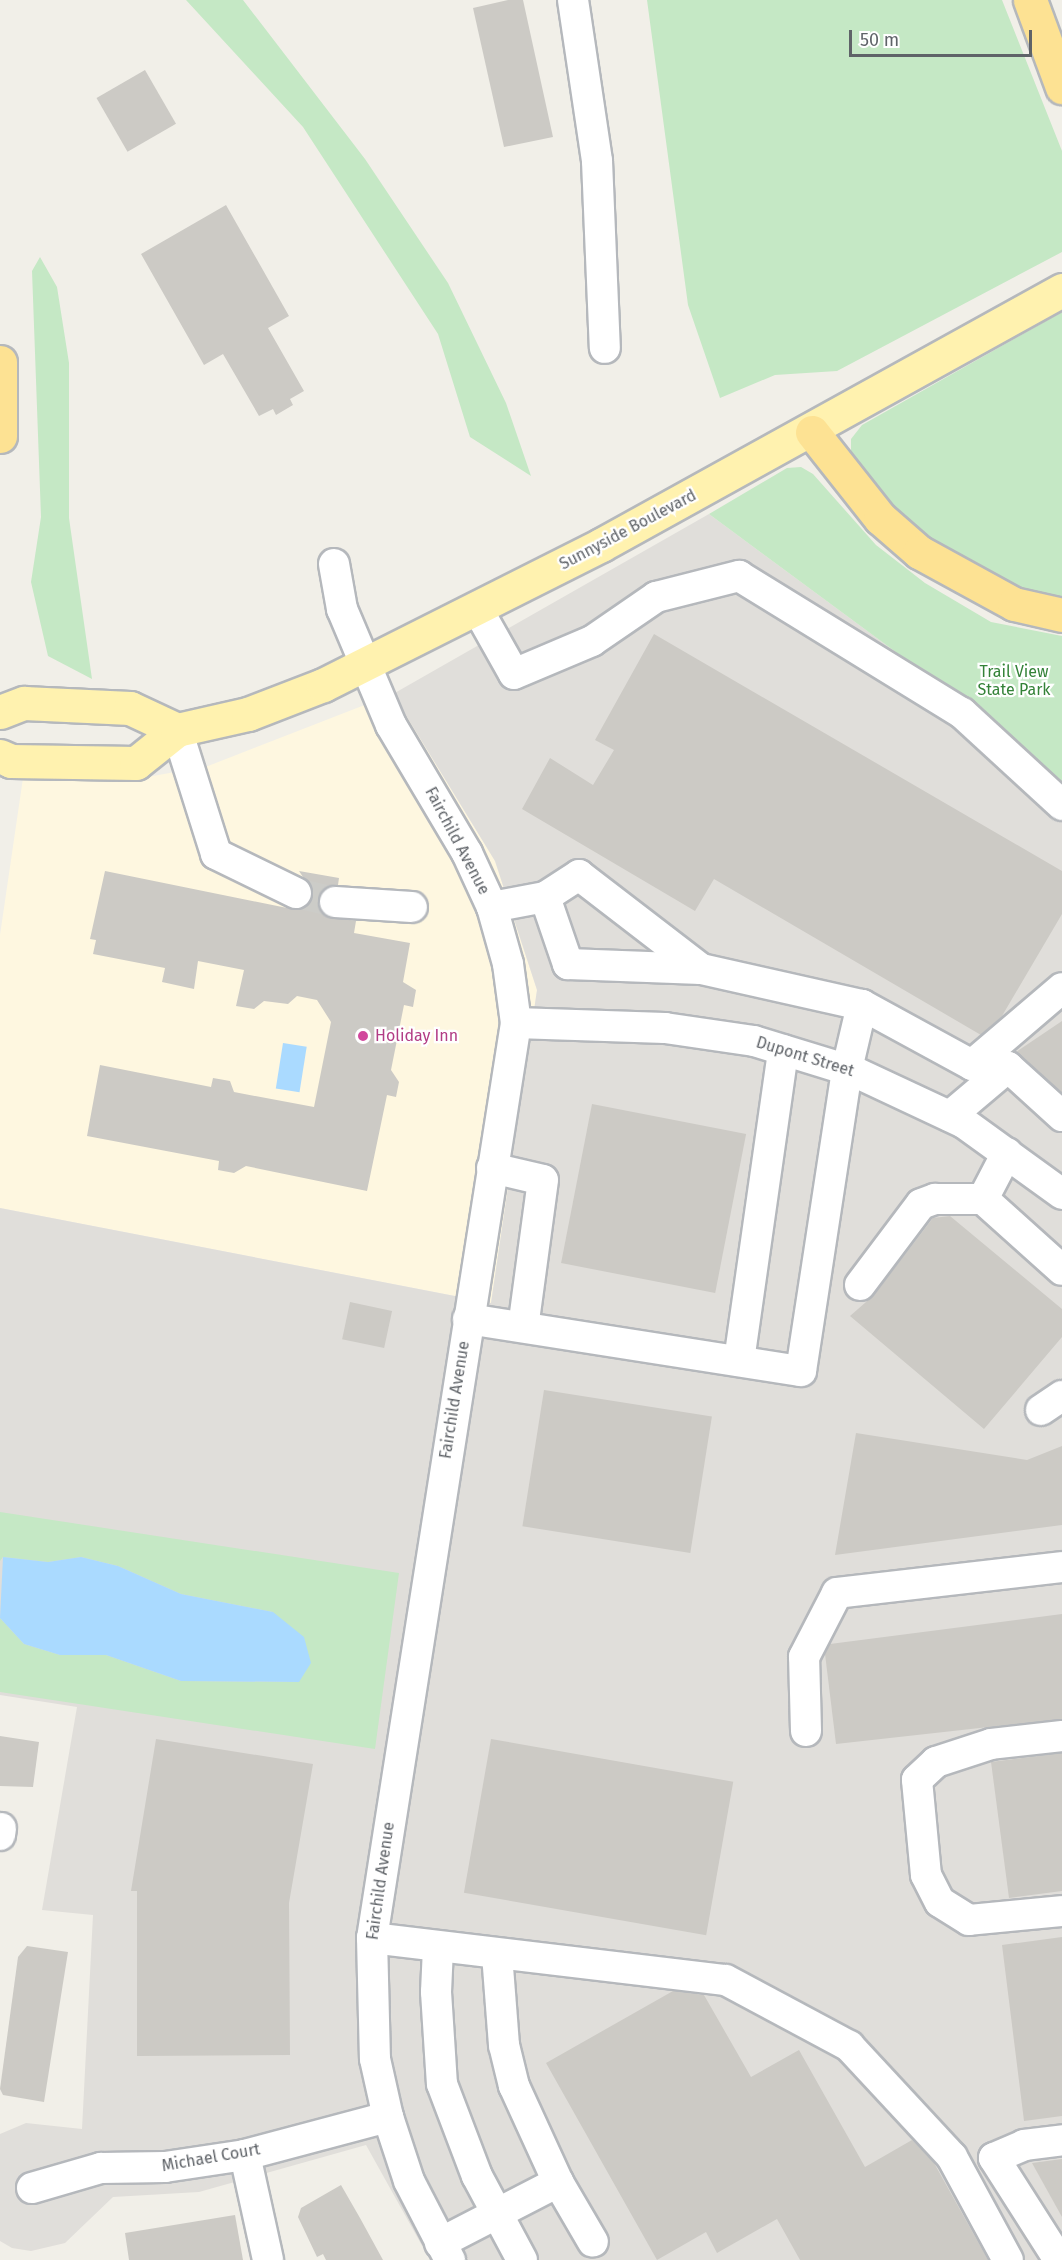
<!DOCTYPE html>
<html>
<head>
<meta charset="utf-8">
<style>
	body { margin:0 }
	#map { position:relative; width:1062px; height:2260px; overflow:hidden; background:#f1efe8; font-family:"Fira Sans",sans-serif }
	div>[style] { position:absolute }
	.commercial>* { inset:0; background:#fef7e0 }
	.industrial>* { inset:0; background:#e0deda }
	.green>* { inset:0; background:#c5e8c5 }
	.water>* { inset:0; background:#aadaff; transform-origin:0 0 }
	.building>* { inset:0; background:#cccac5; transform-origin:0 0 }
	.minor-tunnel>* { height:30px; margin-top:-15px; transform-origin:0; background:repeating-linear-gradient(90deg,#ccccc8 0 30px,transparent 0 45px) }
	.roads { filter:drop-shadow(2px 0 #b5b8bc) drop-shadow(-2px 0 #b5b8bc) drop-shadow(0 2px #b5b8bc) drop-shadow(0 -2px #b5b8bc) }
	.minor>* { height:30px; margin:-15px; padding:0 15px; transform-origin:15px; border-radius:15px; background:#fff }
	.major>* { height:33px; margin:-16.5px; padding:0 16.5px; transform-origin:16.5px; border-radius:16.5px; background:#fff2af }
	.highway>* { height:33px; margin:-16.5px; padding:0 16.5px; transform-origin:16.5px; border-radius:16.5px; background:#fde293 }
	.dots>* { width:16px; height:16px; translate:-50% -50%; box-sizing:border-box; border:3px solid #fff; border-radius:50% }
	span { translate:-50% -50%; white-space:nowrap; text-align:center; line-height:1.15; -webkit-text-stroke:4.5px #fff; paint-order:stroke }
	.street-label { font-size:16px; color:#5f6368 }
	.park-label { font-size:16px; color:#348238 }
	.hotel-label { font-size:16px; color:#b23c85 }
	.left { translate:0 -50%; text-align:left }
	.scale { position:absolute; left:849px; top:30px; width:183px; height:27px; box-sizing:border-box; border:3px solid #5f6368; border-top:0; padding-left:8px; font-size:18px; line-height:21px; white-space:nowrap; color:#5f6368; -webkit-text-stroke:4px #fff; paint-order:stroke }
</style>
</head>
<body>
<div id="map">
	<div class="commercial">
		<i style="clip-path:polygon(393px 694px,495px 861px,537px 990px,491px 1303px,0 1208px,0 935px,23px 778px,131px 780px,208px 766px)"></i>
	</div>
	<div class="industrial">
		<i style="clip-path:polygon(709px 514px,1027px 749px,1062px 793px,1062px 2260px,430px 2260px,366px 2145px,199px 2192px,113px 2197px,65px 2243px,31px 2251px,12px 2248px,0 2241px,0 2134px,26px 2123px,82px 2129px,93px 1915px,42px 1910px,77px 1707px,0 1695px,0 1208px,491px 1303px,537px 990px,495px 861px,393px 694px)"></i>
	</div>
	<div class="green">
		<i style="clip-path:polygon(186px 0,243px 0,365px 159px,448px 283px,506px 403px,531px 476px,470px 437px,438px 334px,303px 127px)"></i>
		<i style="clip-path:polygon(647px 0,1002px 0,1062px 151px,1062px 252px,837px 371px,775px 375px,720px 398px,688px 305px)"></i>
		<i style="clip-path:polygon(40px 257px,57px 287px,69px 363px,69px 518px,92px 679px,48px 656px,31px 582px,41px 517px,32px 271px)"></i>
		<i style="clip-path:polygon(1062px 312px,1062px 599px,1055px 599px,1000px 582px,920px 535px,865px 479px,851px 455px,851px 439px,862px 425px)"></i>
		<i style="clip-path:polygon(801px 467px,813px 474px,876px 545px,925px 583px,991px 622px,1062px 636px,1062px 793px,1027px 749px,709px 514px,787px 468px)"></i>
		<i style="clip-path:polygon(0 1512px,399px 1573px,375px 1749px,0 1692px,0 1618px,24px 1644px,60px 1655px,106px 1655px,181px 1681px,299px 1682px,273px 1612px,181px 1594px,118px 1566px,81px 1557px,48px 1562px,3px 1557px,0 1561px)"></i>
	</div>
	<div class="water">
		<i style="left:283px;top:1043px;width:24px;height:46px;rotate:9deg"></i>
		<i style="clip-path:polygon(3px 1557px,48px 1562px,81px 1557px,118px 1566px,181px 1594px,273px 1612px,304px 1637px,311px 1663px,299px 1682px,181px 1681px,106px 1655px,60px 1655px,24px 1644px,0 1618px)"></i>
	</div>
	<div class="building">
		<i style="clip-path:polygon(508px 0,523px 0,553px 137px,504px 147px,473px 8px)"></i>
		<i style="left:145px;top:70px;width:62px;height:56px;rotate:60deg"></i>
		<i style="clip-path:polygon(226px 205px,289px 316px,268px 328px,304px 391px,290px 399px,293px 405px,276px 415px,273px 409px,259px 416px,223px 354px,204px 365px,141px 254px)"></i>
		<i style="clip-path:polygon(654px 634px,1062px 871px,1062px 914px,1002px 1016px,981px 1035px,714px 879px,695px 911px,522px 809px,550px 758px,593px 785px,614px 750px,595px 740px)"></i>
		<i style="clip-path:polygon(105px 871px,297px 910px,306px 907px,313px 892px,299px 871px,339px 878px,338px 885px,320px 893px,318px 901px,325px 916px,356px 921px,354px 933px,410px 943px,403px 982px,416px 990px,413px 1007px,404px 1005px,391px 1070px,399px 1082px,396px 1097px,387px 1095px,367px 1191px,246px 1166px,234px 1173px,218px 1170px,219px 1161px,87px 1136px,100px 1065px,211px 1087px,213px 1078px,230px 1081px,234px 1092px,314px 1107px,331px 1022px,317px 1000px,297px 996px,288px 1004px,264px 1001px,254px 1009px,236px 1006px,244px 970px,198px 961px,194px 989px,162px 982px,165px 968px,93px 954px,96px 940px,90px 939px)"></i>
		<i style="clip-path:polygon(1062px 1021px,1062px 1093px,1016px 1052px)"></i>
		<i style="left:592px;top:1104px;width:157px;height:162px;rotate:11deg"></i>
		<i style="clip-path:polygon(950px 1216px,1062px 1309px,1062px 1337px,984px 1429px,850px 1316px,874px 1295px,933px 1218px)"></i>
		<i style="left:350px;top:1302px;width:43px;height:38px;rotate:12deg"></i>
		<i style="left:544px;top:1390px;width:170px;height:138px;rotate:9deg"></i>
		<i style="clip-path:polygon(856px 1433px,1027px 1460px,1062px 1446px,1062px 1525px,835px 1555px)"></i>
		<i style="clip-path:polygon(1062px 1614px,1062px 1719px,836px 1744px,825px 1654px,830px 1644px)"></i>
		<i style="clip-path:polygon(0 1736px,39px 1742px,33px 1787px,0 1786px)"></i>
		<i style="clip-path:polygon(156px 1739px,313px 1764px,289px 1903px,290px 2055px,137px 2056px,137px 1891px,131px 1891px)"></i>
		<i style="left:491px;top:1739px;width:246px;height:156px;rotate:10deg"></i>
		<i style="clip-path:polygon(1062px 1753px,1062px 1891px,1009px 1898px,991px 1762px)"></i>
		<i style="clip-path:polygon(1062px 1937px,1062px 2116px,1024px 2121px,1002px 1945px)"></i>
		<i style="clip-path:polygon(27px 1946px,68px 1952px,44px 2102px,3px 2095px,0 2089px,18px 1957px)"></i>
		<i style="clip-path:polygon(673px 1991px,704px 1995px,751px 2077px,799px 2050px,865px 2167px,912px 2140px,934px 2163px,988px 2260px,800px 2260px,777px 2219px,717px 2253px,706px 2232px,657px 2260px,546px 2063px)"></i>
		<i style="clip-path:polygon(1062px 2159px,1062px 2217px,1032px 2163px)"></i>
		<i style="clip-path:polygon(341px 2185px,360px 2218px,383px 2260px,326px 2260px,323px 2254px,317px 2257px,298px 2217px,301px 2208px)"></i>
		<i style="clip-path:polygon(235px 2215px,243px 2260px,129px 2260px,125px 2233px)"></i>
	</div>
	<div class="minor-tunnel">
		<i style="left:296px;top:893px;width:40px;rotate:13deg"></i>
	</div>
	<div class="roads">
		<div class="minor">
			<i style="left:573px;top:0;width:163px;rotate:81.5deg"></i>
			<i style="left:597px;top:161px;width:187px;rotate:87.6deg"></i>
			<i style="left:334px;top:564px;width:46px;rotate:79.9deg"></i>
			<i style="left:342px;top:609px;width:126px;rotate:67.1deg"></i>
			<i style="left:391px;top:725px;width:149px;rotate:59.3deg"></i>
			<i style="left:467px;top:853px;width:60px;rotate:65.2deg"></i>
			<i style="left:492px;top:907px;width:59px;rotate:74.3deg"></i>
			<i style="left:508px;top:964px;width:60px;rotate:82.3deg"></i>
			<i style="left:516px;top:1023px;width:926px;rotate:98.94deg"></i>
			<i style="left:372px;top:1938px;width:121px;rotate:88.6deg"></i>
			<i style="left:375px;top:2059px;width:59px;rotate:77.4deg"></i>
			<i style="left:388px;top:2117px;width:67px;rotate:71.8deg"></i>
			<i style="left:409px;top:2181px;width:89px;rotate:62.6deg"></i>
			<i style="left:478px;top:610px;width:73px;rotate:60.6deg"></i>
			<i style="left:514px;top:674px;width:85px;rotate:-22.9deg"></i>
			<i style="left:592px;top:641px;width:78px;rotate:-34.5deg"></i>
			<i style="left:656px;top:597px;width:86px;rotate:-14.2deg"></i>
			<i style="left:739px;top:576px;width:262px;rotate:31.6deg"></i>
			<i style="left:962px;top:713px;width:136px;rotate:42.6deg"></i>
			<i style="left:177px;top:730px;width:130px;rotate:72.5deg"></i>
			<i style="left:216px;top:854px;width:89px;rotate:26deg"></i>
			<i style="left:545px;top:897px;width:71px;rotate:71.1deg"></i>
			<i style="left:568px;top:964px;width:133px;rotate:2.2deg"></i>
			<i style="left:335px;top:902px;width:77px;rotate:3.7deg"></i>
			<i style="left:862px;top:1005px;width:125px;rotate:28.6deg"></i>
			<i style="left:972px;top:1065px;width:118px;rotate:-40.5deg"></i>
			<i style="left:516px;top:1023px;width:149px;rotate:1.9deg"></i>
			<i style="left:665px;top:1028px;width:90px;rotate:8.3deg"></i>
			<i style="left:754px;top:1041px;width:106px;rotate:17.1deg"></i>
			<i style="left:855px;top:1072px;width:120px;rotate:25.1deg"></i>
			<i style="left:964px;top:1123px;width:121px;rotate:35.9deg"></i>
			<i style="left:950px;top:1116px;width:76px;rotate:-40.2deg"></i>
			<i style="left:1008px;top:1067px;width:73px;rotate:42.2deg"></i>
			<i style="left:1007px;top:1153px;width:52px;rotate:117.6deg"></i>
			<i style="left:983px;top:1199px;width:106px;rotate:41.9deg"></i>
			<i style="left:492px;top:1168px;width:52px;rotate:13.2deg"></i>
			<i style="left:543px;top:1180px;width:148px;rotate:97.7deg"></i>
			<i style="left:860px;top:1285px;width:101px;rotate:-53deg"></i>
			<i style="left:921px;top:1204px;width:15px;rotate:-20deg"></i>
			<i style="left:935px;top:1199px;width:48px"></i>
			<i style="left:468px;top:1319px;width:337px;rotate:8.9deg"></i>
			<i style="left:801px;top:1371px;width:305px;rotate:-81.3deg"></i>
			<i style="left:847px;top:1069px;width:66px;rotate:-76.8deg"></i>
			<i style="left:862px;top:1005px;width:165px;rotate:-167.4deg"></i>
			<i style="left:701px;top:969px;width:154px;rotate:-142.4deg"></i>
			<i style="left:579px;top:875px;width:40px;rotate:147.1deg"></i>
			<i style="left:545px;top:897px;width:54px;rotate:169.3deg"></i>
			<i style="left:739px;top:1361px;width:314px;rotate:-81.9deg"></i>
			<i style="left:1041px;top:1410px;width:25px;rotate:-34deg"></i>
			<i style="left:806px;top:1731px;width:74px;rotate:-91.5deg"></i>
			<i style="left:804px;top:1657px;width:72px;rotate:-62.7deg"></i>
			<i style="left:837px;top:1593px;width:226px;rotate:-6.6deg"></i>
			<i style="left:1062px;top:1736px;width:71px;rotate:173.6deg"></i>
			<i style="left:991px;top:1744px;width:58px;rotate:161.9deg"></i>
			<i style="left:936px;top:1762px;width:26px;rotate:137deg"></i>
			<i style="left:917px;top:1780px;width:95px;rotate:84.6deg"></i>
			<i style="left:926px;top:1875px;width:30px;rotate:63deg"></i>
			<i style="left:940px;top:1902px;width:34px;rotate:32deg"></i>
			<i style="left:969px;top:1920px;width:93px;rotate:-5.5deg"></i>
			<i style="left:0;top:1835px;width:7px;rotate:-82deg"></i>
			<i style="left:372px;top:1938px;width:356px;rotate:6.8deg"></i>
			<i style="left:726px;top:1980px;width:140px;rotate:28.2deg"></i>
			<i style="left:849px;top:2046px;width:151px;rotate:47.1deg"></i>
			<i style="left:952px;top:2157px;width:117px;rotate:61.5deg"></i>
			<i style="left:438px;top:1948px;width:44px;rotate:92.6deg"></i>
			<i style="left:436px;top:1992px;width:92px;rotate:86.3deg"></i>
			<i style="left:442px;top:2084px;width:98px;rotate:69.2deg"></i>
			<i style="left:477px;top:2176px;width:95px;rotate:61.8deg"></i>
			<i style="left:245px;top:2155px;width:107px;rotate:77.6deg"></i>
			<i style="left:558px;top:2182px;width:69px;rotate:59.7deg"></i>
			<i style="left:32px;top:2188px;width:72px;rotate:-16.2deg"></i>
			<i style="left:101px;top:2168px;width:64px;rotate:-0.9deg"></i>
			<i style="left:165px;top:2167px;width:81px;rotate:-8.5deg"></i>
			<i style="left:245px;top:2155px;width:148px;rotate:-14.9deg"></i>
			<i style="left:440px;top:2243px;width:133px;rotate:-27.3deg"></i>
			<i style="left:558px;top:2182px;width:106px;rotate:-114.6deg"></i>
			<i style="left:514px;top:2086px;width:42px;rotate:-103.7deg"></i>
			<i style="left:504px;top:2045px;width:91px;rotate:-94.4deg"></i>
			<i style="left:1059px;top:2260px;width:121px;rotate:-122.5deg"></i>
			<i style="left:994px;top:2158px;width:33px;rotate:-23deg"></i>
			<i style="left:1024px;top:2145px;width:38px;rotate:-7deg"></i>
		</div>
		<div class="major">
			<i style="left:0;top:712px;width:26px;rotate:-21deg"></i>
			<i style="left:24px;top:703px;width:106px;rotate:2.7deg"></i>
			<i style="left:130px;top:708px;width:52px;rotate:25.1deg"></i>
			<i style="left:0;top:756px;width:12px;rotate:24deg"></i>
			<i style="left:11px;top:761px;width:125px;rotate:0.9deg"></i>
			<i style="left:136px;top:763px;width:53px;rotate:-38.8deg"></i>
			<i style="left:177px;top:730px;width:73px;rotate:-12.7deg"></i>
			<i style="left:248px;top:714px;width:80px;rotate:-21.1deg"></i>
			<i style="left:323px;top:685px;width:311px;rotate:-26.7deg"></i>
			<i style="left:601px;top:545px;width:527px;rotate:-28.95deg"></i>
		</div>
		<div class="highway">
			<i style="left:1030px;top:0;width:93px;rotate:69.8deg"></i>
			<i style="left:0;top:362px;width:74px;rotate:90deg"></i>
			<i style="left:812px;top:432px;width:110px;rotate:51.7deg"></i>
			<i style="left:880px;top:518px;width:52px;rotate:41.1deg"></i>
			<i style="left:919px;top:552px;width:108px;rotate:28.7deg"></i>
			<i style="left:1014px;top:604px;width:49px;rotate:12.9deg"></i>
		</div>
	</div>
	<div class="dots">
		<i style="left:363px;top:1036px;background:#d1479c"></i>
	</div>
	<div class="street-label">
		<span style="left:628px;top:530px;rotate:-28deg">Sunnyside Boulevard</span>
		<span style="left:457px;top:841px;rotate:62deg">Fairchild Avenue</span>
		<span style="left:805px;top:1057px;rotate:17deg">Dupont Street</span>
		<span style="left:455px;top:1400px;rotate:-81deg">Fairchild Avenue</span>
		<span style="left:381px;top:1881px;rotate:-82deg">Fairchild Avenue</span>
		<span style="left:211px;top:2158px;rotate:-10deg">Michael Court</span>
	</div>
	<div class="park-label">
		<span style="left:1014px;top:681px">Trail View<br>State Park</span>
	</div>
	<div class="hotel-label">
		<span class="left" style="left:375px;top:1036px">Holiday Inn</span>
	</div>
	<div class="scale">50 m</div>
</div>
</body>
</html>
